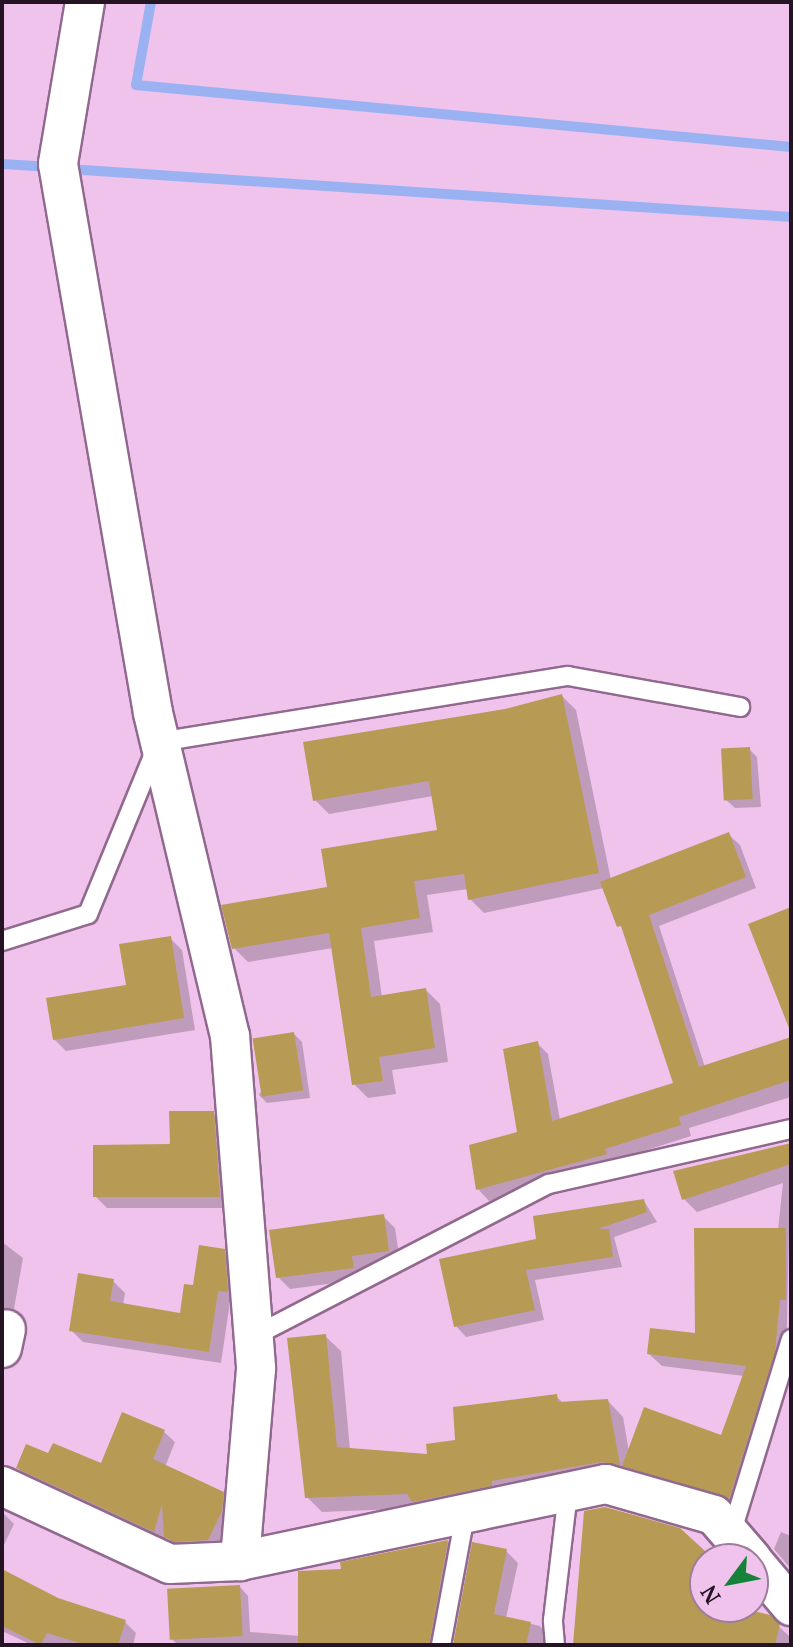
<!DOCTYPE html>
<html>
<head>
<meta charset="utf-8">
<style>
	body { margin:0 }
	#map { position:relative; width:793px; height:1647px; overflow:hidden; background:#efc3ec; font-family:"PT Serif",serif }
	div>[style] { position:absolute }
	.shadow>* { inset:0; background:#0003 }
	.stream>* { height:10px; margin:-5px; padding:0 5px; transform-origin:5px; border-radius:5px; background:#9bb2f2 }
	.building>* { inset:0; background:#b79b54; transform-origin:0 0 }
	.roads { filter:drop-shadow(2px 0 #91698e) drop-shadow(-2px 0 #91698e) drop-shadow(0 2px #91698e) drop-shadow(0 -2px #91698e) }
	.service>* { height:18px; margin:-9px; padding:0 9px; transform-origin:9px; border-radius:9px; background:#fff }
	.minor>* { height:38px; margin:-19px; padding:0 19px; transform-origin:19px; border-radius:19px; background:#fff }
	span { translate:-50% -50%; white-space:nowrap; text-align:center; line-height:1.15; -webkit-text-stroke:7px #efc3ec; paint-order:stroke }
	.frame { position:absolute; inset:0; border:4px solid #251524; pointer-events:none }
	.north { position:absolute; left:689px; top:1543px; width:80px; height:80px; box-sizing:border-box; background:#efc3ec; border:2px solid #9e7d9c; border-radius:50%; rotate:238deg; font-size:22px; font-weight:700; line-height:32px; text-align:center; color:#251524 }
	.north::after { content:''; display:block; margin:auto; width:28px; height:36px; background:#158239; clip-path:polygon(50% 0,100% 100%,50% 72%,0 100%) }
</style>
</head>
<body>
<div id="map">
	<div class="shadow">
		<i style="clip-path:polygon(562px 696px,576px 710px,611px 880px,728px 834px,740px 845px,756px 888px,659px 926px,705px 1067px,791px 1039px,791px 1097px,689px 1128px,691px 1136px,615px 1160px,617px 1165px,489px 1201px,478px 1189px,519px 1133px,537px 1043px,548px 1054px,560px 1120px,676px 1084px,626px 933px,604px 888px,484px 913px,470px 899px,468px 889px,427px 895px,433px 932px,374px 941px,382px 997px,426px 990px,440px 1004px,448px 1062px,392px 1070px,396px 1094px,368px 1098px,354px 1084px,333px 948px,248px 962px,234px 948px,439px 831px,433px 796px,329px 814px,315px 800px,506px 711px)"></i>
		<i style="clip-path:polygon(749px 749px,757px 757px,761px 807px,735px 808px,726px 800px)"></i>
		<i style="clip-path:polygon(170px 938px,182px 950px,195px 1030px,66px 1051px,54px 1039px,128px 987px)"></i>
		<i style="clip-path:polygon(294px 1034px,302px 1042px,310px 1098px,267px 1103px,259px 1095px)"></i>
		<i style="clip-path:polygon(213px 1113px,225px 1125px,231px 1208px,107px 1208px,95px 1196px)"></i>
		<i style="clip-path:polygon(791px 1145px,786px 1365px,741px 1511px,637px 1478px,420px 1508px,322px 1512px,307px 1497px,325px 1336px,341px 1351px,350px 1450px,430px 1456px,556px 1396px,563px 1403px,608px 1401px,623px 1417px,629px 1452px,722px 1437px,744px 1376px,662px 1366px,649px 1354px,697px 1336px,778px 1230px,783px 1183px,697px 1212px,684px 1199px)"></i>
		<i style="clip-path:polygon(644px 1201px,657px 1222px,614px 1237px,622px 1267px,535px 1280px,544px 1320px,466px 1337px,456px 1326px,539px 1240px)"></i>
		<i style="clip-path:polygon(383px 1216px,395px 1228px,400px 1262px,363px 1268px,365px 1279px,290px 1289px,278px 1277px)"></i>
		<i style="clip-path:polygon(2px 1242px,23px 1258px,12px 1320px,2px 1318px)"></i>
		<i style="clip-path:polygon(224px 1251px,236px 1263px,239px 1303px,230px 1302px,221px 1363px,83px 1342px,71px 1330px,113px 1281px,125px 1293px,123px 1305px,181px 1315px)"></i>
		<i style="clip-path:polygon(164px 1432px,175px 1442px,165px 1467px,223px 1493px,234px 1505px,219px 1551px,177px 1547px,166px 1536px,164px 1541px,29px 1479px,18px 1468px,49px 1456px,103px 1465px)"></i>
		<i style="clip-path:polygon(2px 1512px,14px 1524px,2px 1549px)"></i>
		<i style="clip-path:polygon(678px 1530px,710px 1559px,705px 1559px,705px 1607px,769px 1617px,791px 1638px,791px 1645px,575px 1645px)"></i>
		<i style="clip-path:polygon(781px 1532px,791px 1536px,791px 1569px,774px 1549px)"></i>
		<i style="clip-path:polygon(448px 1542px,459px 1553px,442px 1645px,178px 1645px,171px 1638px,240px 1587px,248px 1596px,250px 1632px,300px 1636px,344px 1571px,342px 1564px)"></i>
		<i style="clip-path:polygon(506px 1551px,518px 1563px,506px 1618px,540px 1626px,553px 1645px,455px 1645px)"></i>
		<i style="clip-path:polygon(2px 1571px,57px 1600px,125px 1622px,136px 1633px,133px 1645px,32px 1645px,2px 1631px)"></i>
	</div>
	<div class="stream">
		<i style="left:151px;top:2px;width:84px;rotate:100.2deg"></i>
		<i style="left:136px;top:85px;width:658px;rotate:5.41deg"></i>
		<i style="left:2px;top:164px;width:50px;rotate:3.4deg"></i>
		<i style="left:68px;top:169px;width:725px;rotate:3.8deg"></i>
	</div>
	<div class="building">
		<i style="clip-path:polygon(562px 694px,599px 873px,468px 900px,464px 874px,414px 881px,420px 918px,361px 928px,371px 997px,426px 988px,435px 1048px,379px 1057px,383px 1081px,352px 1085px,329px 933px,232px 949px,221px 905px,327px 887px,321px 849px,437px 830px,429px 781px,313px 801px,303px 742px,505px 709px)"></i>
		<i style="left:750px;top:747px;width:52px;height:29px;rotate:87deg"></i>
		<i style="clip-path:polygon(729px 832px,746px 877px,649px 915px,699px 1067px,791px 1037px,791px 1080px,679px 1117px,681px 1125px,605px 1149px,607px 1154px,476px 1190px,469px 1145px,517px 1132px,503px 1049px,538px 1041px,552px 1121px,673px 1083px,621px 926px,617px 927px,600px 882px)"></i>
		<i style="clip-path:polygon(791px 907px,791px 1028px,789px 1028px,748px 924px)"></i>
		<i style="clip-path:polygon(171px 936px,184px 1018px,53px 1040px,46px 998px,126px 985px,119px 944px)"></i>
		<i style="left:294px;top:1032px;width:59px;height:42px;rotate:81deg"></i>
		<i style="clip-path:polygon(169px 1111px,214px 1111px,220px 1197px,93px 1197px,93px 1145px,170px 1144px)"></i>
		<i style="clip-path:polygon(791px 1143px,791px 1164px,682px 1200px,673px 1171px)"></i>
		<i style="clip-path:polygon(644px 1199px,647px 1212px,598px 1229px,609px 1229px,613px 1257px,526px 1270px,535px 1310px,454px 1327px,439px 1259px,536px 1239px,533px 1216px)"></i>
		<i style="clip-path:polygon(384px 1214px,389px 1251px,352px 1256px,354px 1268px,276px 1278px,269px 1230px)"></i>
		<i style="clip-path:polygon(694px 1228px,786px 1228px,786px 1300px,780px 1300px,775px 1352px,729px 1499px,622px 1466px,644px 1407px,721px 1435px,746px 1366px,647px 1354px,650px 1328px,695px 1333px)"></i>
		<i style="clip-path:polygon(199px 1245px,225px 1249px,228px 1292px,218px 1291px,209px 1352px,69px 1331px,78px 1273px,114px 1279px,110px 1301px,180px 1313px,184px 1284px,193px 1285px)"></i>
		<i style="clip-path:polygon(326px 1334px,337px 1447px,427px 1454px,426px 1444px,455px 1440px,453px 1407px,557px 1394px,558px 1402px,608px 1399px,620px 1465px,601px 1462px,492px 1481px,492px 1486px,412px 1502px,407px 1494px,305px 1498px,287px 1338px)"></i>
		<i style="clip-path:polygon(122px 1412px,165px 1430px,153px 1459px,224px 1492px,222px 1511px,208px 1540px,174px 1542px,164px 1537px,162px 1504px,154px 1532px,16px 1468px,26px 1444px,48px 1453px,53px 1443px,101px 1463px)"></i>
		<i style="clip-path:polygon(605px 1507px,680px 1528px,705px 1551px,705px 1607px,737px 1607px,770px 1615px,780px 1624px,775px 1645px,573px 1645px,584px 1511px)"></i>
		<i style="clip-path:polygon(448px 1540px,429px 1645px,298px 1645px,298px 1571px,341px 1569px,340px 1562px)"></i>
		<i style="clip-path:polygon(472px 1542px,507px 1549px,494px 1614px,531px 1622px,526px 1645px,453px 1645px)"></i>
		<i style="clip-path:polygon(2px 1569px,58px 1598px,126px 1620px,118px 1645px,86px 1645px,47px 1633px,41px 1645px,2px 1626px)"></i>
		<i style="left:240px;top:1585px;width:51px;height:73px;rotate:87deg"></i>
	</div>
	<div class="roads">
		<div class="service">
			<i style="left:2px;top:941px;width:90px;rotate:-17.4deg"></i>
			<i style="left:88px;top:914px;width:186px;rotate:-67.6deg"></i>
			<i style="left:159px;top:742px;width:414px;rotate:-9.2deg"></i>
			<i style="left:568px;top:676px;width:175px;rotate:10.2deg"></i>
			<i style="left:254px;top:1336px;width:332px;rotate:-27.3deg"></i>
			<i style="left:549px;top:1184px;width:248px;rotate:-12.8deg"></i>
			<i style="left:731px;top:1534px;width:204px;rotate:-72.9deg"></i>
			<i style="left:441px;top:1645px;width:131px;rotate:-79.5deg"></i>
			<i style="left:555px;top:1645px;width:25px;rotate:-95deg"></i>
			<i style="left:553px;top:1620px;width:128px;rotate:-83.3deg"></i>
		</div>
		<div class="minor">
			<i style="left:85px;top:2px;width:164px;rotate:99.5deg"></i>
			<i style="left:58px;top:164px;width:557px;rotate:80.18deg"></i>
			<i style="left:153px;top:713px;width:332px;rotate:76.6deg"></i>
			<i style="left:230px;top:1036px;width:334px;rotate:85.5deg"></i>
			<i style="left:256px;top:1369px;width:193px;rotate:94.8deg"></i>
			<i style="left:2px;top:1348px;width:19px;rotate:-78deg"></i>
			<i style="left:2px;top:1486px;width:185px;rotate:24.9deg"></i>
			<i style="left:170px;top:1564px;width:70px;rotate:-2.5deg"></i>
			<i style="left:240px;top:1561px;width:374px;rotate:-11.9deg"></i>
			<i style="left:606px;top:1484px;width:112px;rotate:16deg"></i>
			<i style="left:714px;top:1515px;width:58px;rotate:49.2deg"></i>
			<i style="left:753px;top:1561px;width:59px;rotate:49.8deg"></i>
		</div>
	</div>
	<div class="frame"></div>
	<div class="north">N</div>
</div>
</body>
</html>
